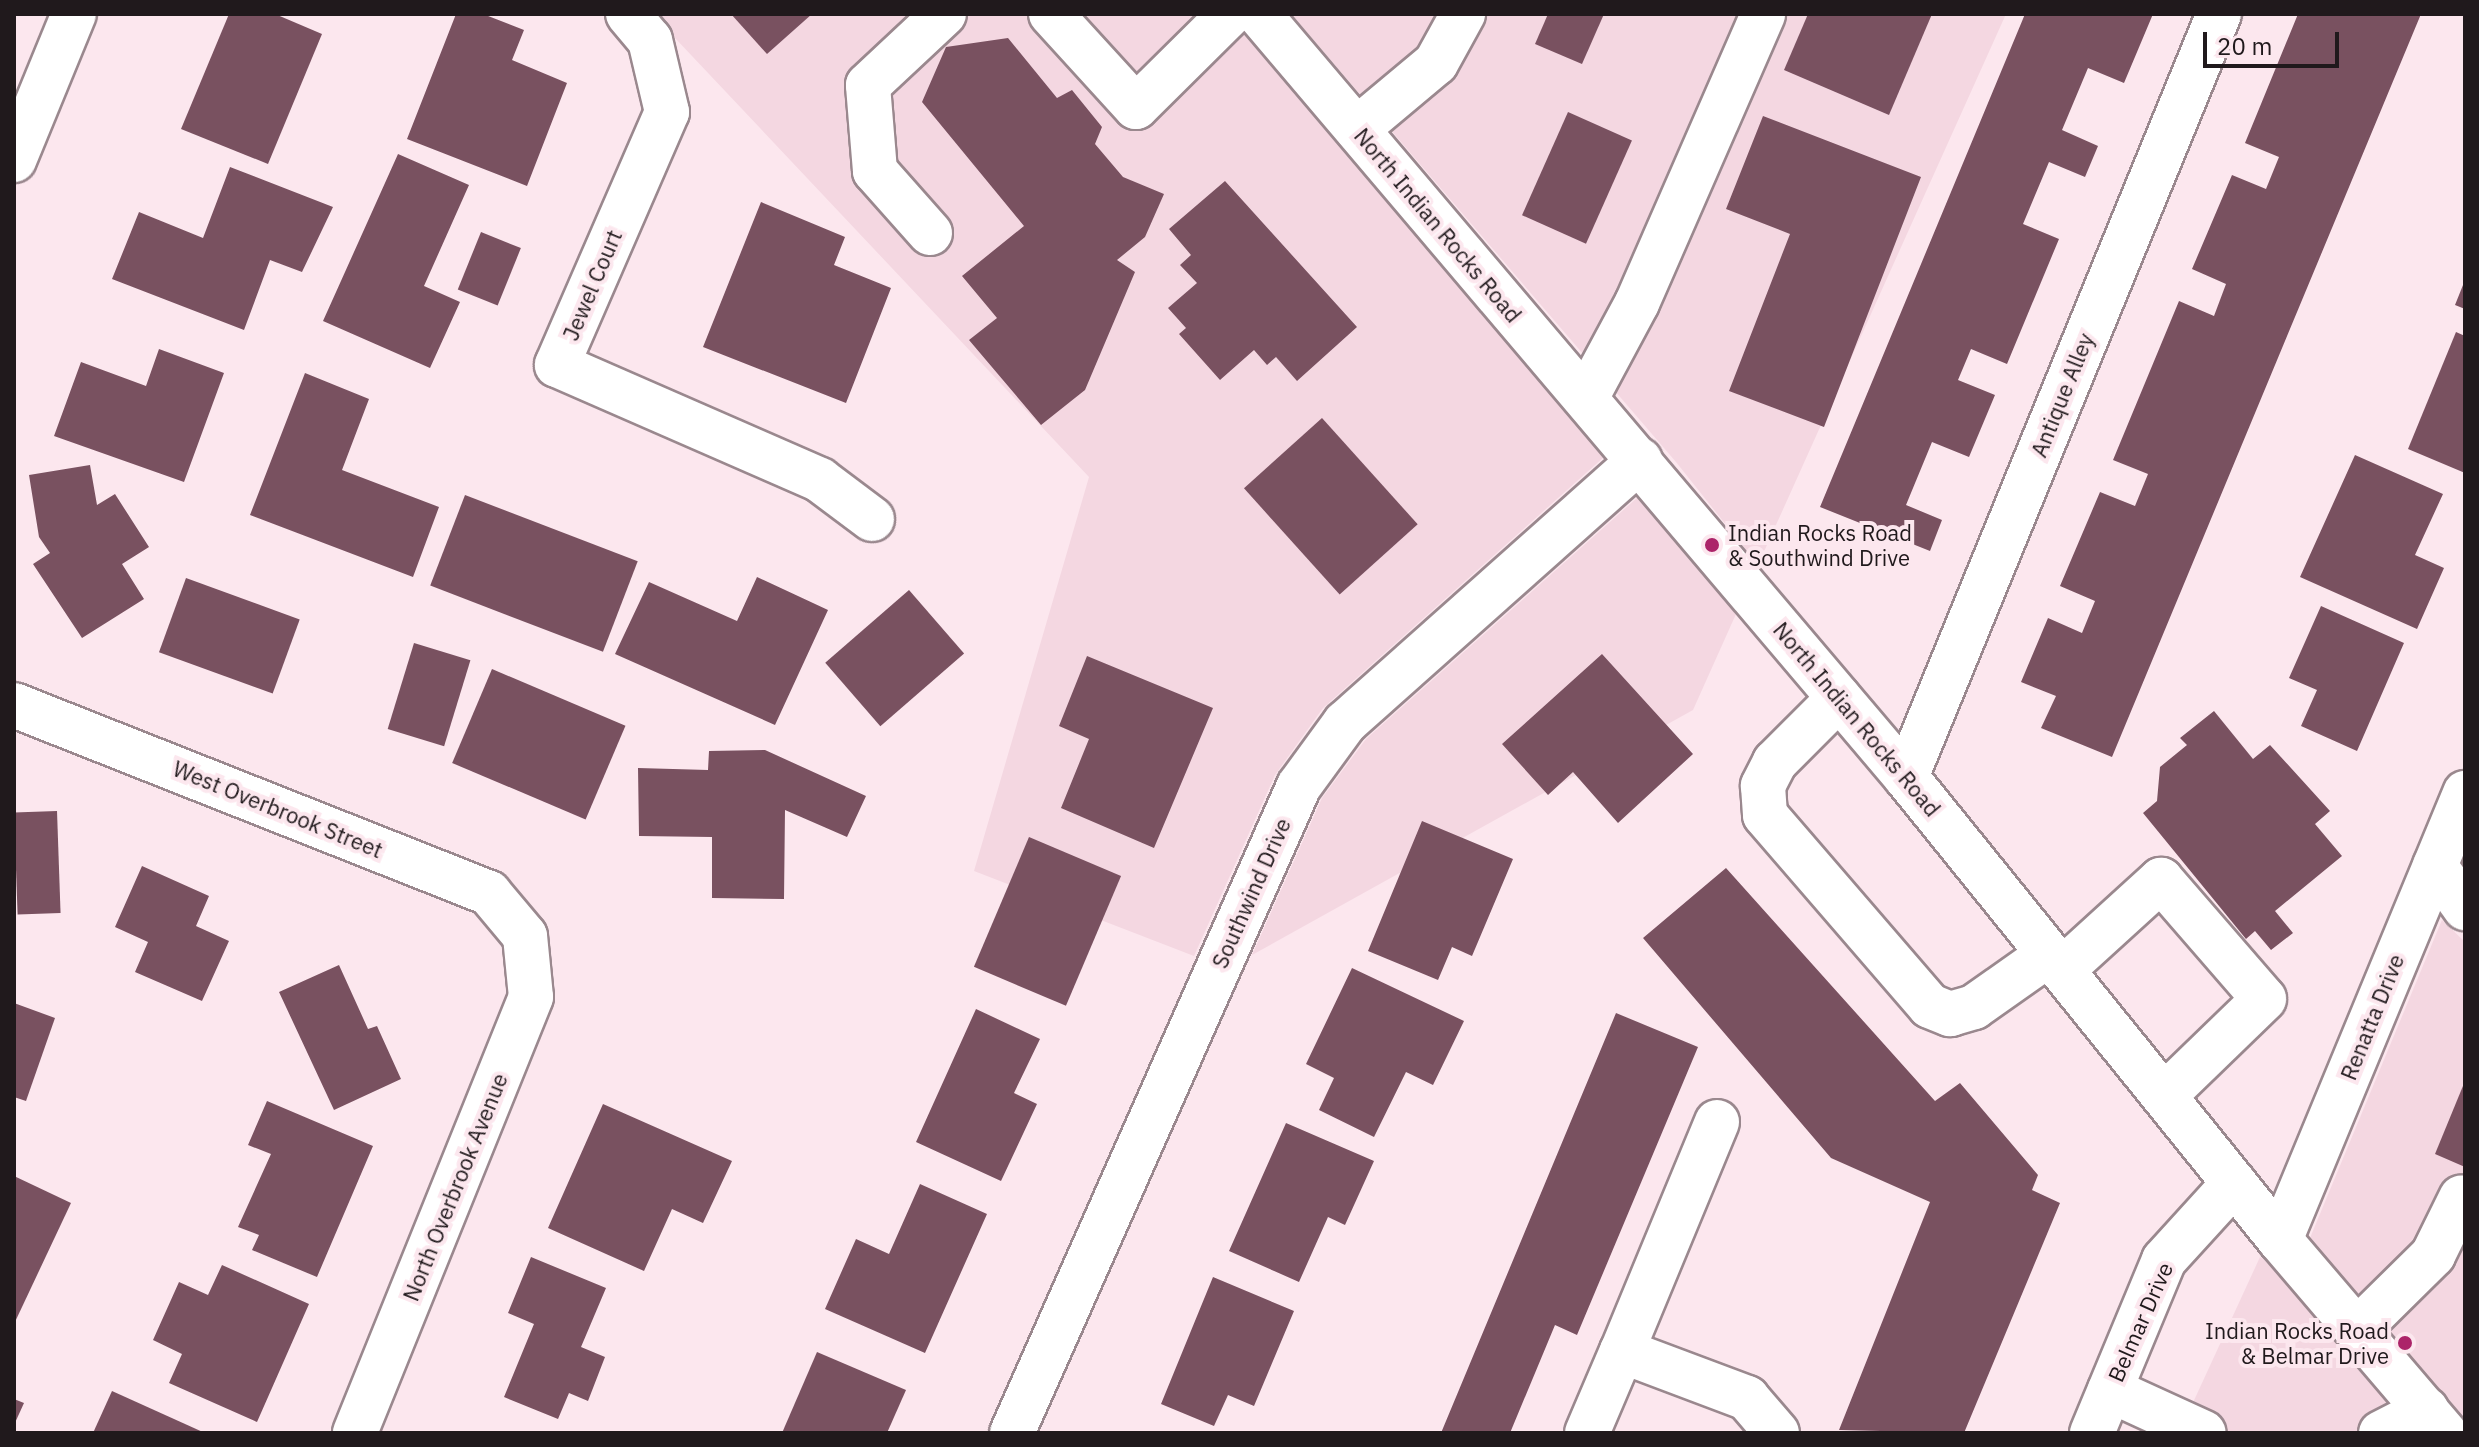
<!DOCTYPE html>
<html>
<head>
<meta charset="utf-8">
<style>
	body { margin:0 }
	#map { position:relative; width:2479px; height:1447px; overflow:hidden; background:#fce7ee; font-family:"IBM Plex Sans",sans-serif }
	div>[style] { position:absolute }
	.built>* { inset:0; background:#f4d7e1 }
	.building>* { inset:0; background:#795160; transform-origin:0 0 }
	.roads { filter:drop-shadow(2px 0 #9a888e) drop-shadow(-2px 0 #9a888e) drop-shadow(0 2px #9a888e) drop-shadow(0 -2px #9a888e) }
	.minor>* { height:44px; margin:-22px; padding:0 22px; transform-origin:22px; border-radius:22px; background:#fff }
	.dots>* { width:22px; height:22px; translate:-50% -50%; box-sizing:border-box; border:4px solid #fce7ee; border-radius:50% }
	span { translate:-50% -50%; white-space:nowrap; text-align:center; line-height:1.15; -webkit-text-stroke:8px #fce7ee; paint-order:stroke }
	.street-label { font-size:22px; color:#20191c }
	.poi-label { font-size:22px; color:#20191c }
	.left { translate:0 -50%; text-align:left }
	.right { translate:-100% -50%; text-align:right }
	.frame { position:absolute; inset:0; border:16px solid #20191c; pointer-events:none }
	.scale { position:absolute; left:2203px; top:32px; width:136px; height:36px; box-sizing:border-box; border:4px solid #20191c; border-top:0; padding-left:10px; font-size:24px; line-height:28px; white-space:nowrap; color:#20191c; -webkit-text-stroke:6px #fce7ee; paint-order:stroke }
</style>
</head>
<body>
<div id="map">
	<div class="built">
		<i style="clip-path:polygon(659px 14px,1227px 14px,1604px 457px,1323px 708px,1275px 775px,1194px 956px,974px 871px,1089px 477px,675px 38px)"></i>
		<i style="clip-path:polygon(1291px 14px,2006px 14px,1758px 565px,1676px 462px)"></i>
		<i style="clip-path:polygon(1638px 497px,1736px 614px,1693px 710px,1252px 955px,1322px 798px,1366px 739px)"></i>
		<i style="clip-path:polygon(2442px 920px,2465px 942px,2465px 1420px,2310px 1238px)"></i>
		<i style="clip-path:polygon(2260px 1257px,2264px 1259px,2413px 1433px,2179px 1433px)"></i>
	</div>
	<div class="building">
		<i style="clip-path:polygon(229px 14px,275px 14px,322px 34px,268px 164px,181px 129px)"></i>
		<i style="clip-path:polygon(456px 14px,483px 14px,524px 30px,512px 60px,567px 83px,527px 186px,407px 139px)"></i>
		<i style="clip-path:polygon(731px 14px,812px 14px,767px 54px)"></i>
		<i style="clip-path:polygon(1548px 14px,1604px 14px,1582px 64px,1535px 44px)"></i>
		<i style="clip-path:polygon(1808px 14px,1932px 14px,1889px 115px,1784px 70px)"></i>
		<i style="clip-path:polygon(2025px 14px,2153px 14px,2124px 83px,2088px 68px,2062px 130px,2098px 146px,2085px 177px,2049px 162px,2023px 224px,2059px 239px,2007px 364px,1971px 349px,1958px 380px,1995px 395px,1969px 457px,1932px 442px,1906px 505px,1942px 520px,1930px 551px,1820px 507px)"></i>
		<i style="clip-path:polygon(2298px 14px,2421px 14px,2112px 757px,2041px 728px,2056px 696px,2021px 682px,2048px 618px,2082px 633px,2095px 601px,2060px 586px,2100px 492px,2135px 506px,2148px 474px,2113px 460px,2179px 301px,2214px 316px,2226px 284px,2192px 269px,2232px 175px,2266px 189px,2279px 157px,2245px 143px)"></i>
		<i style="clip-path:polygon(1008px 38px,1057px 98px,1072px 90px,1102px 127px,1095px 144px,1123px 177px,1164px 194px,1145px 237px,1117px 260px,1135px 272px,1085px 390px,1041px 425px,969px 340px,997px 318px,962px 276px,1024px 226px,922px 102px,946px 47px)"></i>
		<i style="left:1568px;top:112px;width:70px;height:113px;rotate:24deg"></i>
		<i style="clip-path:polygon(1763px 116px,1921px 177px,1824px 427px,1729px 391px,1790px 234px,1726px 209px)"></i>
		<i style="clip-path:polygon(398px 154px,469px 185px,424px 286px,460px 302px,430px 368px,323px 321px)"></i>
		<i style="clip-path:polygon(230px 167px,333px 207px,302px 272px,270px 260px,244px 330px,112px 279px,139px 212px,203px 238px)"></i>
		<i style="clip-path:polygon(1225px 181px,1357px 327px,1297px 381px,1276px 357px,1267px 365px,1254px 350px,1220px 380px,1179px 334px,1186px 328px,1168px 308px,1197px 283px,1180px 265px,1191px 255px,1169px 229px)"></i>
		<i style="clip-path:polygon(761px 202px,845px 237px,834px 265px,891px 288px,846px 403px,703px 347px)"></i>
		<i style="left:481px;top:232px;width:43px;height:62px;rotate:22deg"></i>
		<i style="clip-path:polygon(2465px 280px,2465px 309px,2455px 305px)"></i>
		<i style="clip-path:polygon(2456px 332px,2465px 336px,2465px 473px,2408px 449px)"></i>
		<i style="clip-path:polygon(159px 349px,224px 373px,184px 482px,54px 436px,81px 362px,146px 386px)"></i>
		<i style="clip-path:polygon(305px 373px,369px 399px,342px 470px,439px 507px,413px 577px,250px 515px)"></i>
		<i style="left:1322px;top:418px;width:143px;height:105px;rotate:48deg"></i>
		<i style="clip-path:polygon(2355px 455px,2443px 494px,2415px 555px,2444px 568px,2417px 629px,2300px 577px)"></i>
		<i style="clip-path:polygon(90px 465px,97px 505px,115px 494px,149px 547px,122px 564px,144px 599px,82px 638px,33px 564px,50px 553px,39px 537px,29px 475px)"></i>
		<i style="left:465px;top:495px;width:185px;height:97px;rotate:21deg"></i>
		<i style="clip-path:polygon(757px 577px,828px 610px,775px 725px,615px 654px,649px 582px,737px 621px)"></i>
		<i style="left:186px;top:578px;width:121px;height:79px;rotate:20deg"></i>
		<i style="left:909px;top:590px;width:84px;height:111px;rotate:49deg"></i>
		<i style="clip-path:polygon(2321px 606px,2404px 643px,2357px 751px,2301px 726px,2317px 690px,2289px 678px)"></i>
		<i style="left:414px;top:643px;width:59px;height:90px;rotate:17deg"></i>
		<i style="clip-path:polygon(1602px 654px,1693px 754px,1618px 823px,1573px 772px,1548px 795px,1502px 744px)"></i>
		<i style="clip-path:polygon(1087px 656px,1213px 708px,1154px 848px,1061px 808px,1089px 739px,1059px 726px)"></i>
		<i style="left:492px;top:669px;width:145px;height:102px;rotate:23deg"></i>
		<i style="clip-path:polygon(2214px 711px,2253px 759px,2270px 745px,2330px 811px,2315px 824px,2342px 856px,2275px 911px,2293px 933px,2271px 950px,2255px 931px,2246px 939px,2143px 813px,2157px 801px,2160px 767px,2187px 745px,2180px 738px)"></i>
		<i style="clip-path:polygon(765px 750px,866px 796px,847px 837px,785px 810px,784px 899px,712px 898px,712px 837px,639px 836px,638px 768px,708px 770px,709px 751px)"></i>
		<i style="left:57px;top:811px;width:102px;height:43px;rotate:88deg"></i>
		<i style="clip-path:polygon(1422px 821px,1513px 859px,1472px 956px,1452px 947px,1438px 980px,1368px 951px)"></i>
		<i style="left:1029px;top:837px;width:100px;height:141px;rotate:23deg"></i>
		<i style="clip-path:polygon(142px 866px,209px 896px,196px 926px,229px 941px,202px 1001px,135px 972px,148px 942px,115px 927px)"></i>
		<i style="clip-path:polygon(1726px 868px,1935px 1101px,1960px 1083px,2038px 1175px,2032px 1190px,2060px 1203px,1964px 1433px,1839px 1430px,1930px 1202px,1831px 1158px,1643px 938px)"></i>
		<i style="clip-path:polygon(339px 965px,368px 1029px,377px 1026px,401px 1079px,334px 1110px,279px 992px)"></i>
		<i style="clip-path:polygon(1352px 968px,1464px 1021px,1433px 1085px,1406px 1072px,1374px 1137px,1319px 1110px,1334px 1078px,1306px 1064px)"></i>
		<i style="clip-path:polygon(14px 1003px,55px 1018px,26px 1101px,14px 1097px)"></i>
		<i style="clip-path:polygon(976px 1009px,1040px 1039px,1014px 1093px,1037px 1104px,1001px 1181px,916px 1142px)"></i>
		<i style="clip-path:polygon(1616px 1013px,1698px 1047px,1577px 1335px,1555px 1325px,1510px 1433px,1441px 1433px)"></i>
		<i style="clip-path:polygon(2465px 1081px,2465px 1167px,2435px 1154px)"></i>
		<i style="clip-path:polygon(267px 1101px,373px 1146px,317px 1277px,252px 1250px,259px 1235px,238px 1227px,271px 1154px,248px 1145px)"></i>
		<i style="clip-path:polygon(603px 1104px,732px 1161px,703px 1223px,672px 1209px,644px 1271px,548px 1228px)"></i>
		<i style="clip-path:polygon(1286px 1123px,1374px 1161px,1345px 1225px,1328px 1217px,1299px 1282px,1229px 1251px)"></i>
		<i style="clip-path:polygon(14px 1176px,71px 1203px,14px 1324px)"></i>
		<i style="clip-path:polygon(920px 1184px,987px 1214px,925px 1353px,825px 1309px,856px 1239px,889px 1254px)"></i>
		<i style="clip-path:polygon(531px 1257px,606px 1288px,581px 1347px,605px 1357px,588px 1401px,569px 1393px,558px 1419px,504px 1397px,534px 1324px,508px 1313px)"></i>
		<i style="clip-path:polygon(222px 1265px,309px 1304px,257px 1422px,169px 1383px,182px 1354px,153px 1340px,179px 1282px,208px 1295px)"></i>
		<i style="clip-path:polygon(1213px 1277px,1294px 1311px,1254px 1406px,1228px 1395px,1214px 1426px,1161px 1404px)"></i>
		<i style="clip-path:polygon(817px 1352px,906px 1390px,887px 1433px,782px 1433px)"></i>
		<i style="clip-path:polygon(112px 1391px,205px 1433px,93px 1433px)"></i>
		<i style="clip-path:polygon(14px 1399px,24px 1403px,14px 1425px)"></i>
	</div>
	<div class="roads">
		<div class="minor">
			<i style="left:628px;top:14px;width:34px;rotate:50deg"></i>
			<i style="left:650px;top:40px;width:74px;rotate:76.7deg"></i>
			<i style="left:667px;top:112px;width:276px;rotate:113.5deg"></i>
			<i style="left:557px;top:365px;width:287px;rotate:23.6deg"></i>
			<i style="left:820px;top:480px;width:65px;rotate:36.9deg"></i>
			<i style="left:1051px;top:14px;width:126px;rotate:47.6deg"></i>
			<i style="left:1136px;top:107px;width:132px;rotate:-44.7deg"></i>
			<i style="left:1259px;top:14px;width:1000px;rotate:49.7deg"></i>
			<i style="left:1906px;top:777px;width:595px;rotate:51.07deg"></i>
			<i style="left:2280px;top:1240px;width:254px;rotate:49.5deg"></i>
			<i style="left:1357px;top:129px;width:103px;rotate:-39.9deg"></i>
			<i style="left:1436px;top:63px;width:56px;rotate:-61.1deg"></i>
			<i style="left:14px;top:160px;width:158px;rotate:-67.7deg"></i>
			<i style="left:930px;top:233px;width:83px;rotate:-131.6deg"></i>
			<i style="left:875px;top:171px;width:86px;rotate:-94.7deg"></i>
			<i style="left:868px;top:85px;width:104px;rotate:-43.1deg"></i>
			<i style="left:1586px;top:398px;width:108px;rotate:-61.8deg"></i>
			<i style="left:1637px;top:303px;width:315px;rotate:-66.4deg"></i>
			<i style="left:1839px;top:698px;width:91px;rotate:135deg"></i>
			<i style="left:1775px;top:762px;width:27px;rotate:117deg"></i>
			<i style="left:1763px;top:786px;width:29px;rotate:86deg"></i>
			<i style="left:1765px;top:815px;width:252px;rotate:49.2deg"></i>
			<i style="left:1930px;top:1006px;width:22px;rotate:22deg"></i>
			<i style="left:1950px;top:1014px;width:25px;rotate:-16deg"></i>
			<i style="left:1974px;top:1007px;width:92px;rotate:-35.2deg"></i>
			<i style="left:14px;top:705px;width:511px;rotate:21.59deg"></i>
			<i style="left:489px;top:893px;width:56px;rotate:50.1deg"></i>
			<i style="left:525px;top:936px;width:61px;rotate:84.4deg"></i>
			<i style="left:531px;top:997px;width:470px;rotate:112deg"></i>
			<i style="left:1906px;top:777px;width:825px;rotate:-67.7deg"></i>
			<i style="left:2435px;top:866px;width:52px;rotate:54.5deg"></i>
			<i style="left:2062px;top:970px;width:134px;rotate:-42.3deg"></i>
			<i style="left:2161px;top:880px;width:157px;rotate:49.1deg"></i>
			<i style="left:2264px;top:999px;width:139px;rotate:135.9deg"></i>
			<i style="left:1717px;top:1122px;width:248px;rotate:112.5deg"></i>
			<i style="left:1622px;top:1351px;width:134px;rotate:20.6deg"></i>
			<i style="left:1747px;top:1398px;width:46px;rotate:49.4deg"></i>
			<i style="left:2280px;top:1240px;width:484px;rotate:-67.5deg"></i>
			<i style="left:2357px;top:1330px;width:107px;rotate:-44.6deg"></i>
			<i style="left:2433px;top:1255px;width:64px;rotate:-63.8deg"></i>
			<i style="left:2110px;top:1390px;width:103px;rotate:24.6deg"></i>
			<i style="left:1012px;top:1433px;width:708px;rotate:-66.08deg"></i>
			<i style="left:1299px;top:786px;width:78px;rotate:-53.9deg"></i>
			<i style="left:1345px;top:723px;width:395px;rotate:-41.7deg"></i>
			<i style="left:1587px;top:1433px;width:89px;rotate:-66.9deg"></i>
			<i style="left:2092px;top:1433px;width:187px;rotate:-67.4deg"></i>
			<i style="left:2164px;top:1260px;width:104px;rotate:-47.7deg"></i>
			<i style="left:2381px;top:1433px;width:51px;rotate:-27.1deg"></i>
		</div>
	</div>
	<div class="dots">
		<i style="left:1712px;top:545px;background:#ac2469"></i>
		<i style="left:2405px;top:1343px;background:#ac2469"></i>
	</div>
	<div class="street-label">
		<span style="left:1438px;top:225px;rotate:50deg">North Indian Rocks Road</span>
		<span style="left:592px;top:285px;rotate:-67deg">Jewel Court</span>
		<span style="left:2062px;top:395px;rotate:-68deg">Antique Alley</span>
		<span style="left:1857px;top:719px;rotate:50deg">North Indian Rocks Road</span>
		<span style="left:278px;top:809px;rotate:22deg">West Overbrook Street</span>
		<span style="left:1251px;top:893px;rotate:-66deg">Southwind Drive</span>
		<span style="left:2372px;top:1017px;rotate:-68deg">Renatta Drive</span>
		<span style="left:455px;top:1187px;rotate:-68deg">North Overbrook Avenue</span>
		<span style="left:2140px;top:1322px;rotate:-66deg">Belmar Drive</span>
	</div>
	<div class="poi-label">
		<span class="left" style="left:1728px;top:545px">Indian Rocks Road<br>&amp; Southwind Drive</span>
		<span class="right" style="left:2389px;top:1343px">Indian Rocks Road<br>&amp; Belmar Drive</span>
	</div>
	<div class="frame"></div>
	<div class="scale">20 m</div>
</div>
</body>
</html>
